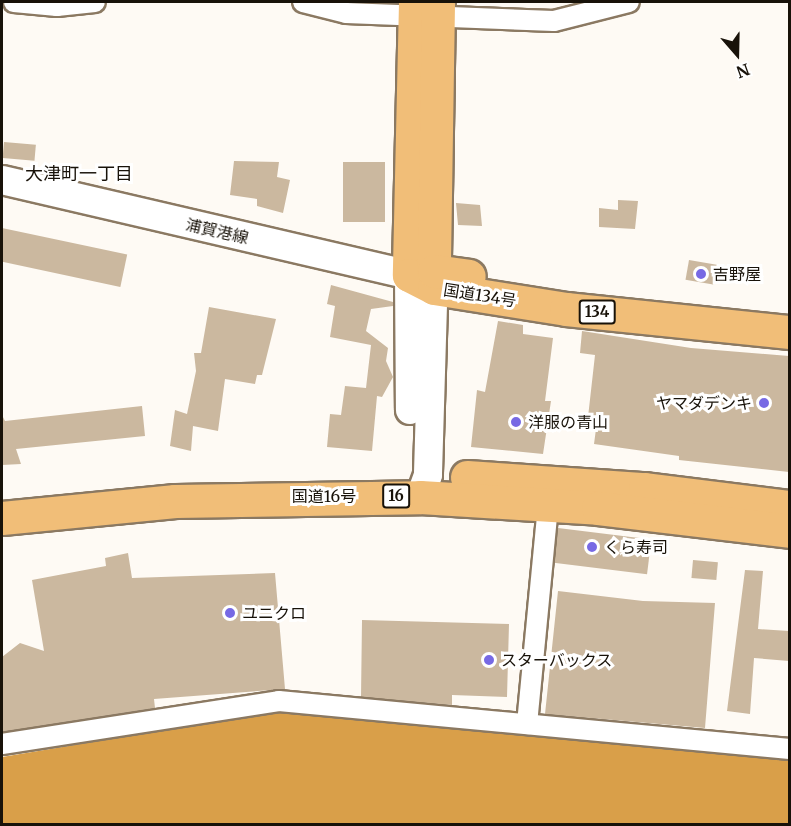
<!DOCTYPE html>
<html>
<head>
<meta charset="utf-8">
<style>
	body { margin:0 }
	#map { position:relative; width:791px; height:826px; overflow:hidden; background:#fefaf4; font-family:Merriweather,"Noto Sans JP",serif }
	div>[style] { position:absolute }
	.water>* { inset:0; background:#d99f49 }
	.building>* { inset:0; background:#cbb89f; transform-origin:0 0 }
	.roads { filter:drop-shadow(2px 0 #8b7962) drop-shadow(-2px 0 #8b7962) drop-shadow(0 2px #8b7962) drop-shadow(0 -2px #8b7962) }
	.street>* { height:20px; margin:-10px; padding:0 10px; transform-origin:10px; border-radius:10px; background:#fff }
	.secondary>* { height:28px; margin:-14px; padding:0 14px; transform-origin:14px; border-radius:14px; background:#fff }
	.highway>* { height:33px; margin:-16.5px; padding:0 16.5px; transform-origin:16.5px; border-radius:16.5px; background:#f1be78 }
	.dots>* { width:16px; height:16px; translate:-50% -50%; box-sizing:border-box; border:3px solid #fff; border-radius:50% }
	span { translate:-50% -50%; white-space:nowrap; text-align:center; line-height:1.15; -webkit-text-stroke:6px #fff; paint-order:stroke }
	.shield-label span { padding:2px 4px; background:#fff; border:2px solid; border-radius:4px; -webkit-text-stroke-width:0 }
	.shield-label { font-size:15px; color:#181209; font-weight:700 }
	.street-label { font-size:16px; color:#181209 }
	.poi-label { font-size:16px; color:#181209 }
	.left { translate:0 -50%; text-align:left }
	.right { translate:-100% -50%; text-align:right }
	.neighbourhood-label { font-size:18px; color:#181209 }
	.frame { position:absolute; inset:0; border:3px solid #181209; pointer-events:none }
	.north { position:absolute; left:707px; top:24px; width:60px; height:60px; -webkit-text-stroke:4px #fff; paint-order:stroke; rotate:160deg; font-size:16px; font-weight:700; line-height:24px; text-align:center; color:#181209 }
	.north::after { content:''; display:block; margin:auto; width:21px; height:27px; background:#181209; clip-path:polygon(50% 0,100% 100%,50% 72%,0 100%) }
</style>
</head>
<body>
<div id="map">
	<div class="water">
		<i style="clip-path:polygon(280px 711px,789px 760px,789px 824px,2px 824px,2px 757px)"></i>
	</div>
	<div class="building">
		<i style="left:4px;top:142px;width:32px;height:16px;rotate:5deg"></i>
		<i style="clip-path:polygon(234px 161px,279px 162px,277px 177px,290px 180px,283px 213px,257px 206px,257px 199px,230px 195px)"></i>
		<i style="left:343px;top:162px;width:42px;height:60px"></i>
		<i style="clip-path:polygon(618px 200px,638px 201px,635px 229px,599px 227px,599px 208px,618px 210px)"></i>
		<i style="clip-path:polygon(456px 203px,480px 205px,482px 226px,458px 225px)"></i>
		<i style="left:2px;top:228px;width:128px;height:33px;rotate:12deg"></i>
		<i style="left:689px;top:260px;width:28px;height:20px;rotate:10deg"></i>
		<i style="clip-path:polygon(331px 285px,393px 302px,393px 306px,371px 309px,366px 331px,388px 348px,386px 361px,393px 377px,382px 397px,377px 396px,372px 451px,327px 447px,330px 414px,341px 415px,345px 386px,366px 388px,371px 345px,330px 337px,335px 306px,327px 304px)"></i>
		<i style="clip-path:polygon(209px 307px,276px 319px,262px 375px,257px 375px,255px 384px,225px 379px,218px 431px,193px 426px,191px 451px,170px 446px,175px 410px,187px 414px,196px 371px,194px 353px,201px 353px)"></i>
		<i style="clip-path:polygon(498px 321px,523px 325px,523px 334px,553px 338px,545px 401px,551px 401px,543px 454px,471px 447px,477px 390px,485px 392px)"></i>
		<i style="clip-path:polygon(582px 331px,691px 348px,789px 356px,789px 472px,679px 460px,679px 456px,594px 444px,596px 429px,587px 426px,595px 355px,580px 353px)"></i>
		<i style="clip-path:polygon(142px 406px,145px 436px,16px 449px,21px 464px,2px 465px,2px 415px,5px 421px)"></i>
		<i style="left:558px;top:528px;width:94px;height:35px;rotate:7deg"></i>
		<i style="clip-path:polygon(128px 553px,132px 578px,275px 573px,285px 689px,154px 699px,155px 708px,2px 732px,2px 657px,20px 643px,44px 651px,32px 580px,106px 566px,105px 558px)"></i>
		<i style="left:693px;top:560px;width:25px;height:18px;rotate:5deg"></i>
		<i style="clip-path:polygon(745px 570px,763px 571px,758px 629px,789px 631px,789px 661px,754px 658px,750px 714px,727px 711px)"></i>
		<i style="clip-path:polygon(558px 591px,643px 601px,715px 603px,705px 728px,545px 714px)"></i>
		<i style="clip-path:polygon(362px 620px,509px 624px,507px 697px,452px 695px,452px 705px,361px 697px)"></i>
	</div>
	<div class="roads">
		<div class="street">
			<i style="left:14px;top:2px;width:43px;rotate:5.3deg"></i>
			<i style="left:57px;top:6px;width:38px;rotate:-6deg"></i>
			<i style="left:303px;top:2px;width:44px;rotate:14.3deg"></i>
			<i style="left:346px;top:13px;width:208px;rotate:2.2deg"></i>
			<i style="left:554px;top:21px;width:77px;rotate:-14.2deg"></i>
			<i style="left:527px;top:724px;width:221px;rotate:-84.5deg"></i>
			<i style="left:2px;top:744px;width:280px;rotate:-8.8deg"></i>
			<i style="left:279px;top:701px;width:513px;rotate:5.37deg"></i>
		</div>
		<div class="secondary">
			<i style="left:2px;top:180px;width:418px;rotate:13.1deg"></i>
			<i style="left:409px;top:275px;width:25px;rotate:-9deg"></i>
			<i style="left:434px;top:271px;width:204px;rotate:91.7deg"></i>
			<i style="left:428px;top:475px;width:23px;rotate:110deg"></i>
			<i style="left:409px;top:275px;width:135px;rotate:89.6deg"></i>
		</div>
		<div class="highway">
			<i style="left:415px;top:2px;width:273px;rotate:91.3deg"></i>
			<i style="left:409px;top:275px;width:28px;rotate:27deg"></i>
			<i style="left:434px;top:288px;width:134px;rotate:9deg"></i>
			<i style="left:566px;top:309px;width:225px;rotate:5.9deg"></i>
			<i style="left:438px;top:4px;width:267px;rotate:90.9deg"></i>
			<i style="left:434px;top:271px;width:35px;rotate:8deg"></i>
			<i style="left:467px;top:477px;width:178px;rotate:3.9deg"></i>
			<i style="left:645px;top:489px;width:146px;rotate:7.1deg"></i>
			<i style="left:2px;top:518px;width:174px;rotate:-5.6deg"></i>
			<i style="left:175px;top:501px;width:245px;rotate:-0.9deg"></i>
			<i style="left:420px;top:497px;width:178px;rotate:3.5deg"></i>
			<i style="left:598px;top:508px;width:193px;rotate:6.8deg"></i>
		</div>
	</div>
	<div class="dots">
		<i style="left:701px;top:274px;background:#7769e4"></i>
		<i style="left:764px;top:403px;background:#7769e4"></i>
		<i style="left:516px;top:422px;background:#7769e4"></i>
		<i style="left:592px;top:547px;background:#7769e4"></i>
		<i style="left:230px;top:613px;background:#7769e4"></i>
		<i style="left:489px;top:660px;background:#7769e4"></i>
	</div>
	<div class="shield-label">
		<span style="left:597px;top:312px">134</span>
		<span style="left:396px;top:496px">16</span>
	</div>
	<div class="street-label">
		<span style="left:217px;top:231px;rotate:13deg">浦賀港線</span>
		<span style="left:480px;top:295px;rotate:9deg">国道134号</span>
		<span style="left:324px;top:496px">国道16号</span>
	</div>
	<div class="poi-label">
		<span class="left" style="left:713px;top:274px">吉野屋</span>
		<span class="right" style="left:752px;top:403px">ヤマダデンキ</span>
		<span class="left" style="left:528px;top:422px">洋服の青山</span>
		<span class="left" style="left:604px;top:547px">くら寿司</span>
		<span class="left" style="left:242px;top:613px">ユニクロ</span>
		<span class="left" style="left:501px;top:660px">スターバックス</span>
	</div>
	<div class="neighbourhood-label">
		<span style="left:79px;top:174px">大津町一丁目</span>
	</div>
	<div class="frame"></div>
	<div class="north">N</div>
</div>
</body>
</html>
